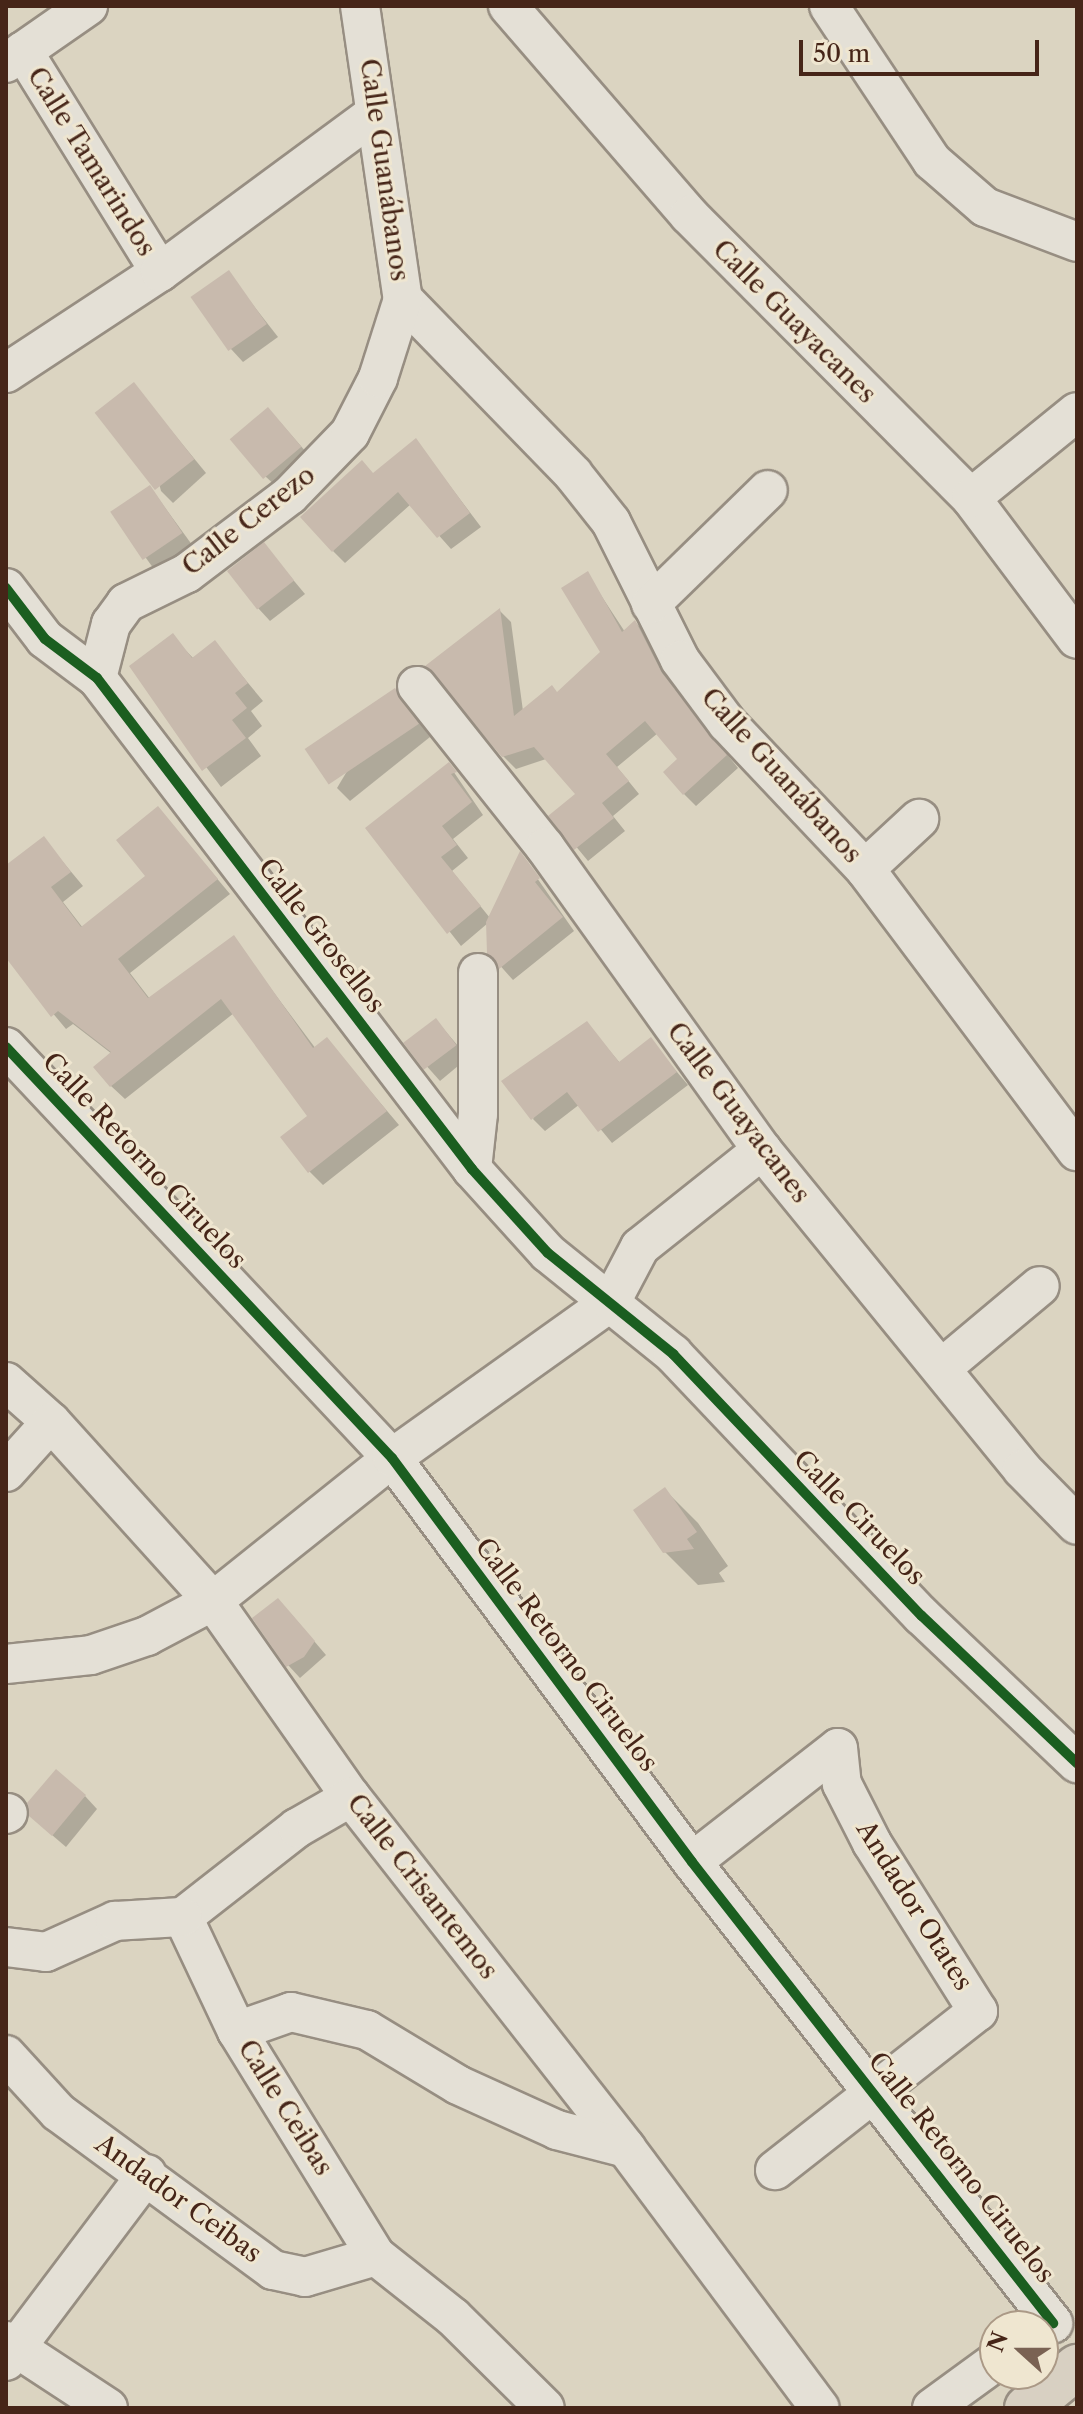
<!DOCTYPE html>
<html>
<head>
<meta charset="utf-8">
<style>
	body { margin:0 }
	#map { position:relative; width:1083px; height:2414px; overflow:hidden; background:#dbd4c1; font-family:"Libre Caslon Text",serif }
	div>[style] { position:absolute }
	.shadow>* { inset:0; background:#0003; transform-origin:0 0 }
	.building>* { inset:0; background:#c8baad; transform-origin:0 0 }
	.roads { filter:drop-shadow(2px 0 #978e82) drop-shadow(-2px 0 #978e82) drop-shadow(0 2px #978e82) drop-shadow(0 -2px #978e82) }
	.minor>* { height:38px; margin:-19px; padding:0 19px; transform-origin:19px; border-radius:19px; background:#e4e0d6 }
	.primary>* { height:44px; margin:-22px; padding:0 22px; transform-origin:22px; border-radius:22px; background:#d8d0c2 }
	.cycleway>* { height:10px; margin:-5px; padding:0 5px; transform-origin:5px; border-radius:5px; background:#1b5e20 }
	span { translate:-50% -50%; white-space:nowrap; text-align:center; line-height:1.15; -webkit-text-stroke:6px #efe6d0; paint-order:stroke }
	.street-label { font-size:26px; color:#462518 }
	.frame { position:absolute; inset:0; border:8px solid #462518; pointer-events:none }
	.north { position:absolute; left:979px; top:2310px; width:80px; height:80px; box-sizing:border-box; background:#efe6d0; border:2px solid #ab9986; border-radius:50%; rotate:291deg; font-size:22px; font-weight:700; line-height:32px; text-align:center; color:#462518 }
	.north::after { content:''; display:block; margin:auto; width:28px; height:36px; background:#7a6253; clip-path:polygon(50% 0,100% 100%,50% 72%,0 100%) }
	.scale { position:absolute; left:799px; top:40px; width:240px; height:36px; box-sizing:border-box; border:4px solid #462518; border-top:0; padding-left:10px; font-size:24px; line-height:28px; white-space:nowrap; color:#462518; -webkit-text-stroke:6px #efe6d0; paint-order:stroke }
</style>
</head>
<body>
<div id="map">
	<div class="shadow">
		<i style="clip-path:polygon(228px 273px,278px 337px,243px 362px,231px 349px)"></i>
		<i style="clip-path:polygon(133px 384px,206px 473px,173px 503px,161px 491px)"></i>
		<i style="clip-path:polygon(280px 422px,313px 460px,278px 488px,265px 476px)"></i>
		<i style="clip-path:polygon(416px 441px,481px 527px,451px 549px,411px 504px,345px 563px,333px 551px,374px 475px)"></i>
		<i style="left:150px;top:487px;width:73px;height:45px;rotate:54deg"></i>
		<i style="clip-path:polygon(264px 545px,305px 594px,270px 621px,258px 608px)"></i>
		<i style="clip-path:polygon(587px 574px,625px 632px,635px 622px,647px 634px,674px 688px,738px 768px,696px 806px,684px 794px,680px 759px,658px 733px,617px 767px,639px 794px,613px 816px,625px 831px,588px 861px,551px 816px,578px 794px,546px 759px,516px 769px,503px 756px,499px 610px,511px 622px,523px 711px,558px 694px,603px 653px)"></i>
		<i style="clip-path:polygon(172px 636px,194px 659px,215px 643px,263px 701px,251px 711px,262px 726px,248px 738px,261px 756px,221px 787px,132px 667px)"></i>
		<i style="clip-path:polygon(395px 691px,430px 737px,350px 801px,337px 788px)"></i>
		<i style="clip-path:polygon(449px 765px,483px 815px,453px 839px,468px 858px,452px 871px,490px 918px,521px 855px,574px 931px,513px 980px,489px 953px,488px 923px,461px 946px,368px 828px)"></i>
		<i style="clip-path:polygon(158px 808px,230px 894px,130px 973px,150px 999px,233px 938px,316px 1049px,327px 1040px,399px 1125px,323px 1185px,309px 1171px,309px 1117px,234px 1013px,125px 1099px,111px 1086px,112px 1054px,73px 1024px,66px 1029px,6px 957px,6px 868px,43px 838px,83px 886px,63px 902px,83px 928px,148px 876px)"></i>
		<i style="clip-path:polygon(436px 1020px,464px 1053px,464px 1061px,440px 1081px,407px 1044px)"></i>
		<i style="clip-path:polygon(587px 1024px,620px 1063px,650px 1040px,688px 1085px,612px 1143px,580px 1104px,545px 1131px,533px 1119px)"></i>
		<i style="clip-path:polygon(665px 1490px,698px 1523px,728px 1566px,719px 1573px,725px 1582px,698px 1585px,664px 1551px)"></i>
		<i style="clip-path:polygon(291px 1614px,326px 1655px,300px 1678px,288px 1665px)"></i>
		<i style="clip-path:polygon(85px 1796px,97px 1809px,66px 1847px,45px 1829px)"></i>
	</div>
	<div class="building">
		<i style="left:229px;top:270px;width:66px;height:47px;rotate:55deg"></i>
		<i style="left:134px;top:382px;width:98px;height:50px;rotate:52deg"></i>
		<i style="left:268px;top:407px;width:52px;height:50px;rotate:50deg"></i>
		<i style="clip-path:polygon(416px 438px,470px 513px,437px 538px,398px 492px,332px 552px,300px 517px,362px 460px,373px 473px)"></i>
		<i style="left:150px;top:485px;width:58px;height:48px;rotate:56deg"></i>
		<i style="left:264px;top:542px;width:49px;height:47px;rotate:52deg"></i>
		<i style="clip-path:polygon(588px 571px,622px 632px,635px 620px,662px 673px,727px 755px,683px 795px,663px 772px,677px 759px,645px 721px,606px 754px,629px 781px,602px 803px,614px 818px,574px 850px,548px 816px,575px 794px,534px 747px,502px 757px,425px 666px,500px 608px,514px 716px,552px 685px,557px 692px,600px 652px,561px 588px)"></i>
		<i style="clip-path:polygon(173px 633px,192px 658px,215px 640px,248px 683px,235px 693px,247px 708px,232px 720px,246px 738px,202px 771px,129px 666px)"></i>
		<i style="left:395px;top:688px;width:43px;height:109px;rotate:56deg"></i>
		<i style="clip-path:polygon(449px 762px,457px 772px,451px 774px,472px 802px,442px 826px,457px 845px,441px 857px,481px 906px,447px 934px,365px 828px)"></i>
		<i style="clip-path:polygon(158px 806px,218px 879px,118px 959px,148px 998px,234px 935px,313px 1048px,327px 1037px,387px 1111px,308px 1173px,280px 1137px,307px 1116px,221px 999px,110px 1087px,93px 1067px,111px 1052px,58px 1011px,51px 1017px,6px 958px,6px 865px,44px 836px,71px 872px,51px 887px,81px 927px,145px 876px,116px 840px)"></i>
		<i style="clip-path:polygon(520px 851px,540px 878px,535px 882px,563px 917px,499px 969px,487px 953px,486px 922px)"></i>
		<i style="left:436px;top:1018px;width:34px;height:41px;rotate:53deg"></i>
		<i style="clip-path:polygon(587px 1021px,619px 1062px,651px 1037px,677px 1072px,598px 1132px,567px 1092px,531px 1120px,501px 1081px)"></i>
		<i style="clip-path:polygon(665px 1487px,697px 1532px,687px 1539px,694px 1549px,663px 1553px,633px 1510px)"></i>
		<i style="clip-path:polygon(278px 1598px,315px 1641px,304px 1657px,286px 1667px,252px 1618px)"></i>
		<i style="clip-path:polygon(56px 1769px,86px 1795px,52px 1836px,29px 1816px,27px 1803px)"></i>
	</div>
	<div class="roads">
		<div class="minor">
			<i style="left:360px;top:6px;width:296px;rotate:81.7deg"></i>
			<i style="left:403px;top:299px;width:244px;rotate:45.8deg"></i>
			<i style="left:573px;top:474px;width:61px;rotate:51.6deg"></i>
			<i style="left:611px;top:522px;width:154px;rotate:63.4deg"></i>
			<i style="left:680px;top:660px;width:79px;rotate:53.3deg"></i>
			<i style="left:727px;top:723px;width:201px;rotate:46.6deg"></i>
			<i style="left:865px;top:869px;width:353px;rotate:53.1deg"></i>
			<i style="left:508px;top:6px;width:276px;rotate:49.1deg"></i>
			<i style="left:689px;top:215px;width:400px;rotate:45.1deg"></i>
			<i style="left:971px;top:498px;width:176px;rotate:53.1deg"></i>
			<i style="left:829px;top:6px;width:186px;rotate:56.4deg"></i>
			<i style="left:932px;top:161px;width:70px;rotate:41deg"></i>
			<i style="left:985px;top:207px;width:98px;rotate:20.8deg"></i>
			<i style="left:23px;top:51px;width:260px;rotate:58.2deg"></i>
			<i style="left:6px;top:63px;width:100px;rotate:-34.8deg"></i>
			<i style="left:6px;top:373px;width:184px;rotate:-33.3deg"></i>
			<i style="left:160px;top:272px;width:266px;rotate:-36.4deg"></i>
			<i style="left:971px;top:498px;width:136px;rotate:-39.1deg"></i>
			<i style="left:6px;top:588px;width:64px;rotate:52.6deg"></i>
			<i style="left:45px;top:639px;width:65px;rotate:36.9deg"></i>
			<i style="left:97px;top:678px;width:618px;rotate:52.63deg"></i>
			<i style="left:472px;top:1169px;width:113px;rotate:47.9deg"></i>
			<i style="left:548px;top:1253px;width:161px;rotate:38.9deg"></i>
			<i style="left:673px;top:1354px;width:361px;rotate:46.5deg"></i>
			<i style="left:922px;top:1616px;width:214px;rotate:43.5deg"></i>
			<i style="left:651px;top:604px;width:163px;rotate:-44.3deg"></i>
			<i style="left:97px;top:678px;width:56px;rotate:-75.5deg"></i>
			<i style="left:111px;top:624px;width:26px;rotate:-54deg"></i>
			<i style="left:126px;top:603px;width:68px;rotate:-26.2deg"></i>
			<i style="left:187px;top:573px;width:129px;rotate:-37.1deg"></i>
			<i style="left:290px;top:495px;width:86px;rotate:-45.9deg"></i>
			<i style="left:350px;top:433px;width:62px;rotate:-63deg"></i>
			<i style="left:378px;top:378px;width:83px;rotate:-72.4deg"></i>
			<i style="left:417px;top:686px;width:206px;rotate:51.5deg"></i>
			<i style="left:545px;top:847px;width:373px;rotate:54.4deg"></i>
			<i style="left:762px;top:1150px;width:412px;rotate:50.8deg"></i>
			<i style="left:1022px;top:1469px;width:78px;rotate:45.5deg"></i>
			<i style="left:865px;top:869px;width:74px;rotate:-42.8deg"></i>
			<i style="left:6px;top:1047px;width:564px;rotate:46.8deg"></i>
			<i style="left:392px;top:1458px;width:503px;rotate:53.4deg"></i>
			<i style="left:692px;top:1862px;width:586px;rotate:51.94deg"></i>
			<i style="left:472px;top:1169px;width:55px;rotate:-83.8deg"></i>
			<i style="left:478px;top:1114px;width:141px;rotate:-90deg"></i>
			<i style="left:943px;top:1367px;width:126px;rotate:-39.9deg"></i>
			<i style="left:6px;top:1382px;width:60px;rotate:41.6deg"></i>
			<i style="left:51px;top:1422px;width:241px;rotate:47.9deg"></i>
			<i style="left:213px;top:1601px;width:240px;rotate:54.9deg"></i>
			<i style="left:351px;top:1797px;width:446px;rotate:51.9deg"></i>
			<i style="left:626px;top:2148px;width:324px;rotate:53.3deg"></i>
			<i style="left:6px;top:1472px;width:67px;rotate:-48deg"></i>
			<i style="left:6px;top:1664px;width:85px;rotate:-6deg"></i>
			<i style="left:91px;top:1655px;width:59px;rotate:-18.7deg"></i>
			<i style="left:147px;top:1636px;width:75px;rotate:-27.9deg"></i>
			<i style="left:213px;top:1601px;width:229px;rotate:-38.6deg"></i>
			<i style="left:392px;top:1458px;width:269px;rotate:-35.5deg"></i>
			<i style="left:611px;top:1302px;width:62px;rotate:-62.2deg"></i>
			<i style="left:640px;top:1247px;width:156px;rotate:-38.5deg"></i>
			<i style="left:6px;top:1814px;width:2px;rotate:-27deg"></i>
			<i style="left:692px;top:1862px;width:185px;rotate:-38deg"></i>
			<i style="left:838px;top:1748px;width:36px;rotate:84deg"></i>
			<i style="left:842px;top:1784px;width:66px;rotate:63deg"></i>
			<i style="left:872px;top:1843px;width:199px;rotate:57.8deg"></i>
			<i style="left:978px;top:2011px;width:258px;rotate:141.9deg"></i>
			<i style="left:183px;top:1917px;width:126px;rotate:64.7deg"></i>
			<i style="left:237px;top:2031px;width:264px;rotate:58.3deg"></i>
			<i style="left:376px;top:2256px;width:98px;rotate:38.4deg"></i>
			<i style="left:453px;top:2317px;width:129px;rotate:44.7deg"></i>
			<i style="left:183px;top:1917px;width:145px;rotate:-38deg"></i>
			<i style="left:297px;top:1828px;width:62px;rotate:-29.9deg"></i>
			<i style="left:6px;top:1947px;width:40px;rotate:7.1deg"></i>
			<i style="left:46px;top:1952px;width:76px;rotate:-24.2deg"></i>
			<i style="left:115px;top:1921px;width:68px;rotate:-3.4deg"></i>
			<i style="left:237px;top:2031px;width:57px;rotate:-19.4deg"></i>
			<i style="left:291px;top:2012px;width:78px;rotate:13.3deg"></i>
			<i style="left:367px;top:2030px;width:106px;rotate:31.1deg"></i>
			<i style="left:458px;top:2085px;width:109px;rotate:24.4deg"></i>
			<i style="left:557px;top:2130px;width:71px;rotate:14.6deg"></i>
			<i style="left:6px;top:2055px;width:77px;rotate:47.6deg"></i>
			<i style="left:58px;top:2112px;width:267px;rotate:36.3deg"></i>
			<i style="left:273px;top:2270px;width:33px;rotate:12deg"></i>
			<i style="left:305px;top:2277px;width:74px;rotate:-16.5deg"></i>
			<i style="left:6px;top:2341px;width:122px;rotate:33.3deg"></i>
			<i style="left:6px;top:2361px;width:234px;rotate:-53deg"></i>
			<i style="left:932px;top:2408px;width:78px;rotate:-36.1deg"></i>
		</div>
		<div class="primary">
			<i style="left:1027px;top:2408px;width:65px;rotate:-39.4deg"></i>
		</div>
	</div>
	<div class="cycleway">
		<i style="left:6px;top:588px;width:64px;rotate:52.6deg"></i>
		<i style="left:45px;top:639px;width:65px;rotate:36.9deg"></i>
		<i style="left:97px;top:678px;width:618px;rotate:52.63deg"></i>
		<i style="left:472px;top:1169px;width:113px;rotate:47.9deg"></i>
		<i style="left:548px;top:1253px;width:161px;rotate:38.9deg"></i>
		<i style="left:673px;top:1354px;width:361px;rotate:46.5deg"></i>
		<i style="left:922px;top:1616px;width:214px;rotate:43.5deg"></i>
		<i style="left:6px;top:1047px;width:564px;rotate:46.8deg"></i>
		<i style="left:392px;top:1458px;width:503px;rotate:53.4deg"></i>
		<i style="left:692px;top:1862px;width:586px;rotate:51.94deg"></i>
	</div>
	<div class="street-label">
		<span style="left:91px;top:162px;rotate:58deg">Calle Tamarindos</span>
		<span style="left:384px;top:170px;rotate:82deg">Calle Guanábanos</span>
		<span style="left:794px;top:322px;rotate:45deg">Calle Guayacanes</span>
		<span style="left:249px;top:521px;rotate:-38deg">Calle Cerezo</span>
		<span style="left:781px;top:776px;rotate:48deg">Calle Guanábanos</span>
		<span style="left:321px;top:936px;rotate:52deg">Calle Grosellos</span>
		<span style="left:738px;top:1113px;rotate:53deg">Calle Guayacanes</span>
		<span style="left:144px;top:1161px;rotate:47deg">Calle Retorno Ciruelos</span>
		<span style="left:859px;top:1518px;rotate:46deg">Calle Ciruelos</span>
		<span style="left:566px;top:1655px;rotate:53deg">Calle Retorno Ciruelos</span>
		<span style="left:422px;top:1887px;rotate:52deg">Calle Crisantemos</span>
		<span style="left:914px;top:1906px;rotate:58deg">Andador Otates</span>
		<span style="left:285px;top:2108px;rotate:58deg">Calle Ceibas</span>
		<span style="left:961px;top:2168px;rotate:52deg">Calle Retorno Ciruelos</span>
		<span style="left:178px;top:2199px;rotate:36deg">Andador Ceibas</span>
	</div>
	<div class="frame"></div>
	<div class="north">N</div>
	<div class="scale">50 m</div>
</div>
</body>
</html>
